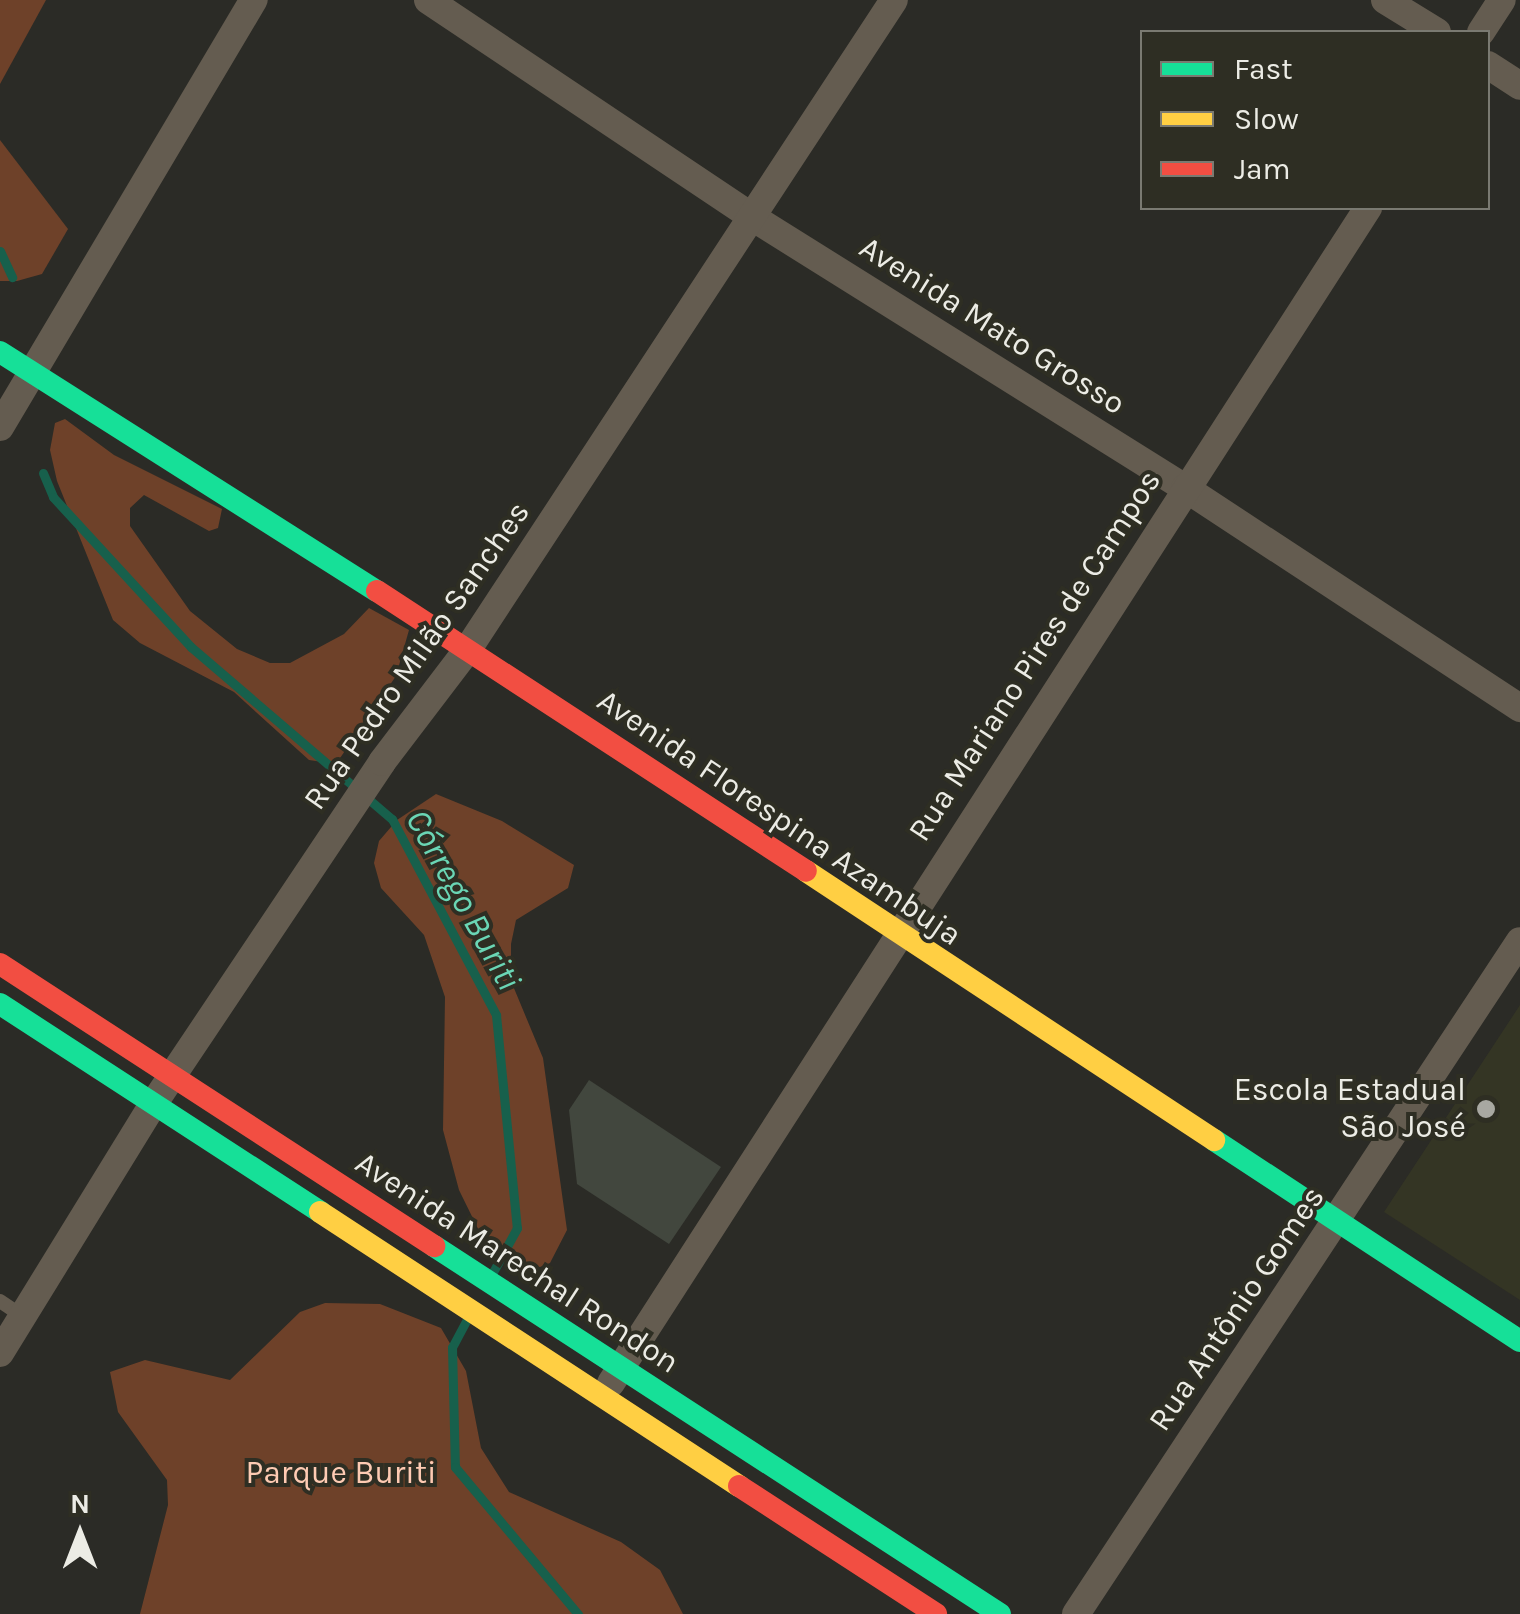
<!DOCTYPE html>
<html>
<head>
<meta charset="utf-8">
<style>
	body { margin:0 }
	#map { position:relative; width:1520px; height:1614px; overflow:hidden; background:#2b2b26; font-family:Karla,sans-serif }
	div>[style] { position:absolute }
	.built>* { inset:0; background:#343524 }
	.forest>* { inset:0; background:#6e4129 }
	.stream>* { height:9px; margin:-4.5px; padding:0 4.5px; transform-origin:4.5px; border-radius:4.5px; background:#17604c }
	.building>* { inset:0; background:#42473e }
	.lane>* { height:14px; margin:-7px; padding:0 7px; transform-origin:7px; border-radius:7px; background:#645c50 }
	.street>* { height:28px; margin:-14px; padding:0 14px; transform-origin:14px; border-radius:14px; background:#645c50 }
	.fast>* { height:22px; margin:-11px; padding:0 11px; transform-origin:11px; border-radius:11px; background:#16e098 }
	.slow>* { height:22px; margin:-11px; padding:0 11px; transform-origin:11px; border-radius:11px; background:#ffcf43 }
	.jam>* { height:22px; margin:-11px; padding:0 11px; transform-origin:11px; border-radius:11px; background:#f24e42 }
	.dots>* { width:28px; height:28px; translate:-50% -50%; box-sizing:border-box; border:5px solid #2e2e23; border-radius:50% }
	span { translate:-50% -50%; white-space:nowrap; text-align:center; line-height:1.15; -webkit-text-stroke:8px #2e2e23; paint-order:stroke }
	.street-label { font-size:32px; color:#ecece5 }
	.poi-label { font-size:32px; color:#ecece5 }
	.right { translate:-100% -50%; text-align:right }
	.park-label { font-size:32px; color:#fecbb3 }
	.water-label { font-size:35px; color:#6ad6b5; font-style:italic }
	.legend { position:absolute; left:1140px; top:30px; width:350px; height:180px; box-sizing:border-box; background:#2e2e23; border:2px solid #7a7a71; margin:0; padding:12px 18px; list-style:none; font-size:30px; color:#ecece5 }
	.legend li { display:flex; align-items:center; gap:20px; height:50px }
	.legend b { width:50px; border:2px solid #7a7a71 }
	.north { position:absolute; left:30px; top:1484px; width:100px; height:100px; -webkit-text-stroke:8px #2e2e23; paint-order:stroke; rotate:0deg; font-size:28px; font-weight:700; line-height:40px; text-align:center; color:#ecece5 }
	.north::after { content:''; display:block; margin:auto; width:35px; height:45px; background:#ecece5; clip-path:polygon(50% 0,100% 100%,50% 72%,0 100%) }
</style>
</head>
<body>
<div id="map">
	<div class="built">
		<i style="clip-path:polygon(1520px 1005px,1520px 1300px,1384px 1212px)"></i>
	</div>
	<div class="forest">
		<i style="clip-path:polygon(0 0,46px 0,0 84px)"></i>
		<i style="clip-path:polygon(0 140px,68px 229px,42px 274px,17px 281px,0 281px)"></i>
		<i style="clip-path:polygon(65px 419px,114px 455px,222px 509px,218px 528px,209px 531px,144px 495px,130px 508px,130px 526px,190px 611px,237px 649px,270px 663px,290px 663px,344px 634px,369px 608px,409px 630px,396px 676px,336px 764px,309px 760px,234px 692px,140px 643px,113px 620px,57px 481px,50px 450px,55px 423px)"></i>
		<i style="clip-path:polygon(436px 794px,502px 821px,574px 865px,568px 888px,516px 920px,511px 944px,511px 981px,543px 1058px,567px 1230px,550px 1263px,540px 1267px,514px 1263px,486px 1245px,459px 1190px,443px 1130px,445px 997px,424px 935px,381px 888px,374px 863px,379px 841px,397px 820px)"></i>
		<i style="clip-path:polygon(325px 1303px,380px 1304px,441px 1328px,466px 1371px,481px 1448px,509px 1492px,621px 1542px,660px 1570px,683px 1614px,140px 1614px,168px 1505px,167px 1480px,118px 1412px,110px 1372px,145px 1360px,230px 1380px,300px 1312px)"></i>
	</div>
	<div class="stream">
		<i style="left:0;top:251px;width:29px;rotate:65deg"></i>
		<i style="left:43px;top:473px;width:26px;rotate:67deg"></i>
		<i style="left:53px;top:497px;width:204px;rotate:47.4deg"></i>
		<i style="left:191px;top:647px;width:265px;rotate:40.6deg"></i>
		<i style="left:392px;top:819px;width:222px;rotate:62deg"></i>
		<i style="left:496px;top:1015px;width:214px;rotate:84.4deg"></i>
		<i style="left:517px;top:1228px;width:50px;rotate:118.6deg"></i>
		<i style="left:466px;top:1321px;width:30px;rotate:118deg"></i>
		<i style="left:452px;top:1347px;width:120px;rotate:88.6deg"></i>
		<i style="left:455px;top:1467px;width:192px;rotate:50.1deg"></i>
	</div>
	<div class="building">
		<i style="clip-path:polygon(589px 1080px,721px 1167px,669px 1244px,577px 1184px,569px 1110px)"></i>
	</div>
	<div class="lane">
		<i style="left:0;top:1301px;width:27px;rotate:34deg"></i>
	</div>
	<div class="street">
		<i style="left:428px;top:0;width:390px;rotate:33.8deg"></i>
		<i style="left:752px;top:217px;width:511px;rotate:32.04deg"></i>
		<i style="left:1185px;top:488px;width:401px;rotate:33.3deg"></i>
		<i style="left:1385px;top:0;width:61px;rotate:31.6deg"></i>
		<i style="left:1481px;top:32px;width:38px;rotate:-57deg"></i>
		<i style="left:1488px;top:65px;width:38px;rotate:33deg"></i>
		<i style="left:0;top:427px;width:497px;rotate:-59.3deg"></i>
		<i style="left:0;top:1353px;width:294px;rotate:-58.4deg"></i>
		<i style="left:154px;top:1103px;width:410px;rotate:-56.2deg"></i>
		<i style="left:382px;top:762px;width:142px;rotate:-52.7deg"></i>
		<i style="left:468px;top:649px;width:776px;rotate:-56.72deg"></i>
		<i style="left:611px;top:1383px;width:1398px;rotate:-57.21deg"></i>
		<i style="left:1076px;top:1614px;width:806px;rotate:-56.59deg"></i>
	</div>
	<div class="fast">
		<i style="left:0;top:352px;width:446px;rotate:32.4deg"></i>
		<i style="left:0;top:1004px;width:382px;rotate:33deg"></i>
		<i style="left:1214px;top:1140px;width:366px;rotate:33.3deg"></i>
		<i style="left:434px;top:1246px;width:675px;rotate:33.03deg"></i>
	</div>
	<div class="slow">
		<i style="left:806px;top:871px;width:489px;rotate:33.4deg"></i>
		<i style="left:320px;top:1212px;width:501px;rotate:33.18deg"></i>
	</div>
	<div class="jam">
		<i style="left:377px;top:591px;width:512px;rotate:33.13deg"></i>
		<i style="left:0;top:964px;width:518px;rotate:33.01deg"></i>
		<i style="left:739px;top:1486px;width:235px;rotate:33deg"></i>
	</div>
	<div class="dots">
		<i style="left:1486px;top:1109px;background:#a8a8a2"></i>
	</div>
	<div class="street-label">
		<span style="left:992px;top:326px;rotate:32deg">Avenida Mato Grosso</span>
		<span style="left:417px;top:656px;rotate:-55deg">Rua Pedro Milão Sanches</span>
		<span style="left:1035px;top:656px;rotate:-57deg">Rua Mariano Pires de Campos</span>
		<span style="left:779px;top:818px;rotate:34deg">Avenida Florespina Azambuja</span>
		<span style="left:517px;top:1263px;rotate:33deg">Avenida Marechal Rondon</span>
		<span style="left:1237px;top:1309px;rotate:-56deg">Rua Antônio Gomes</span>
	</div>
	<div class="poi-label">
		<span class="right" style="left:1466px;top:1109px">Escola Estadual<br>São José</span>
	</div>
	<div class="park-label">
		<span style="left:341px;top:1473px">Parque Buriti</span>
	</div>
	<div class="water-label">
		<span style="left:463px;top:900px;rotate:61deg">Córrego Buriti</span>
	</div>
	<ul class="legend">
	<li><b style="height:12px;background:#16e098"></b>Fast</li>
	<li><b style="height:12px;background:#ffcf43"></b>Slow</li>
	<li><b style="height:12px;background:#f24e42"></b>Jam</li>
	</ul>
	<div class="north">N</div>
</div>
</body>
</html>
